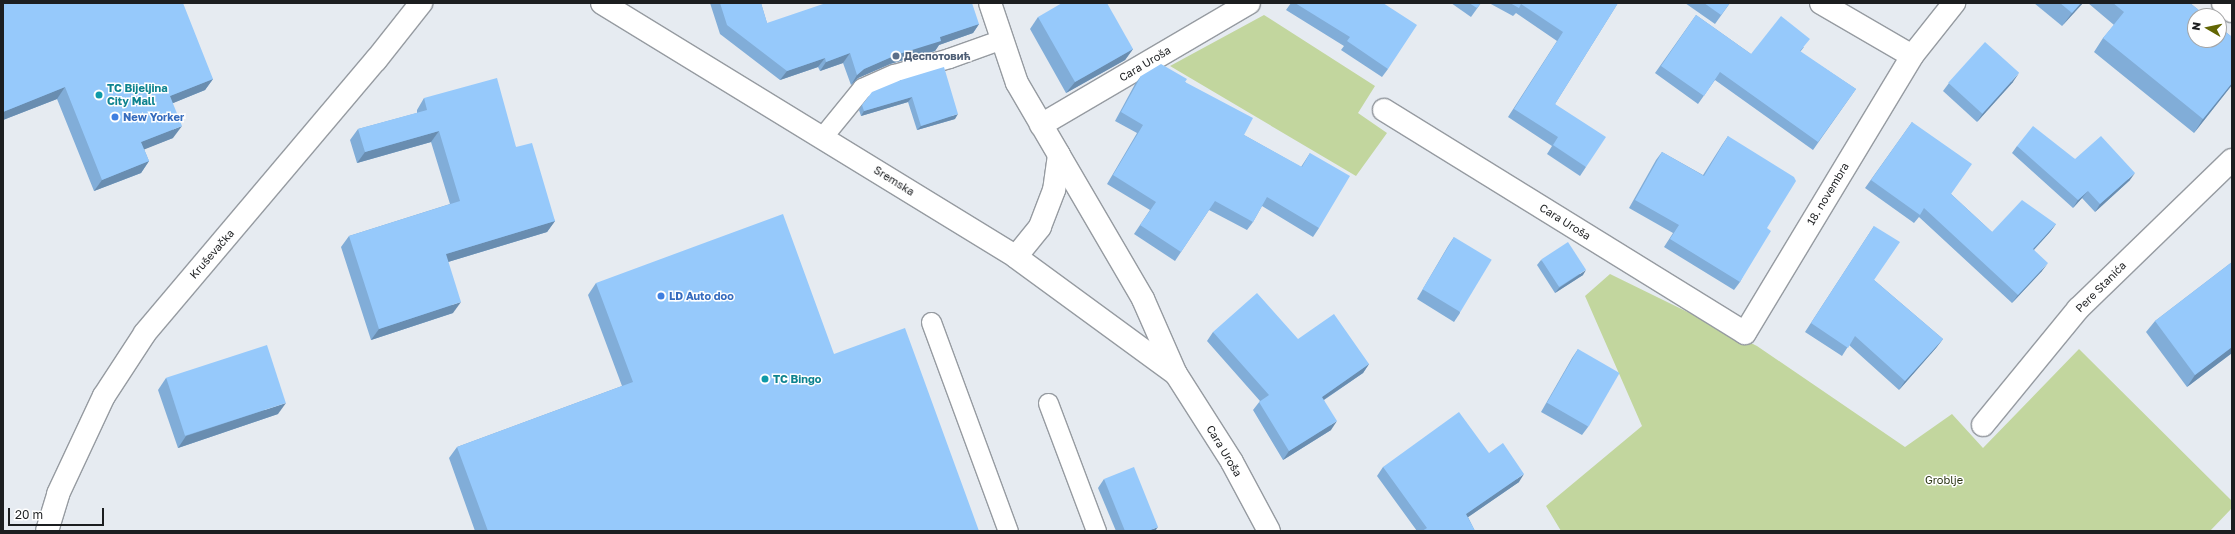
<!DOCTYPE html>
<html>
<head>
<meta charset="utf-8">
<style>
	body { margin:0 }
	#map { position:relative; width:2235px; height:534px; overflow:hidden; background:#e6ebf1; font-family:"Golos Text",sans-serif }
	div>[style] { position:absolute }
	.green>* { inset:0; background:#c2d69e }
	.roads { filter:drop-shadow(1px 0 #969ba1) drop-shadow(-1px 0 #969ba1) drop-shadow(0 1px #969ba1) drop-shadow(0 -1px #969ba1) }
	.lane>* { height:19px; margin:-9.5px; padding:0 9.5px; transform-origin:9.5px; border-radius:9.5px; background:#fff }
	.street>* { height:22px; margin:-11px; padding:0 11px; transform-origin:11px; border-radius:11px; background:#fff }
	.secondary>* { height:22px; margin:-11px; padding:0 11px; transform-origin:11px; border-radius:11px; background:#fff }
	.wall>* { inset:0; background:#81add8 }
	.shaded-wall>* { inset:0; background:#698db0 }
	.building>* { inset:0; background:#96c9fb; transform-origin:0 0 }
	.dots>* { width:11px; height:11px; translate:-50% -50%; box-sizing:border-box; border:2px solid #fff; border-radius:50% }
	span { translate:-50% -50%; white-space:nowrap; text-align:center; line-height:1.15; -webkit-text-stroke:3px #fff; paint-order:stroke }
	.service-label { font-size:11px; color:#4e5e75; font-weight:700 }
	.left { translate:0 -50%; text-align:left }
	.street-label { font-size:11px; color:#1c1e20 }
	.culture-label { font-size:11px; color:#0d838f; font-weight:700 }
	.shop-label { font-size:11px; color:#366cbe; font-weight:700 }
	.park-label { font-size:11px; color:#2c3714 }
	.frame { position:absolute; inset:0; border:4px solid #1c1e20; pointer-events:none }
	.north { position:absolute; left:2187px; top:8px; width:40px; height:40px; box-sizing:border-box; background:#fff; border:1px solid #a4a5a6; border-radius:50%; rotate:279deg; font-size:11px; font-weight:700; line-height:16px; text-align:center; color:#1c1e20 }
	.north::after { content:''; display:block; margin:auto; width:14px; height:18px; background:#626603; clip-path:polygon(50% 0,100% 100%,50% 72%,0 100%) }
	.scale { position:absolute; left:8px; top:508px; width:96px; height:18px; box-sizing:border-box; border:2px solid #1c1e20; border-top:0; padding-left:5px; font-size:12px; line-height:14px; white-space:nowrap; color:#1c1e20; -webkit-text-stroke:3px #fff; paint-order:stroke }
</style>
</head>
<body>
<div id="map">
	<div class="green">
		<i style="clip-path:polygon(1264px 15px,1375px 86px,1358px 113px,1387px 133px,1356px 176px,1170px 66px)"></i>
		<i style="clip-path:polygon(1610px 274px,1757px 346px,1905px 447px,1952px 414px,1983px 448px,2079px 349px,2232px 501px,2232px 508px,2210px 531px,1561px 531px,1546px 506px,1642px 426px,1585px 296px)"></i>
	</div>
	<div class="roads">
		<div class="lane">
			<i style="left:823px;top:136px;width:62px;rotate:-50.9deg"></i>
			<i style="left:862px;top:88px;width:35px;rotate:-24deg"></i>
			<i style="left:894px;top:74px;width:57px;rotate:-16.2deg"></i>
			<i style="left:949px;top:58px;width:56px;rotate:-19.7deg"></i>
			<i style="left:931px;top:322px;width:223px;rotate:69.8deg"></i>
			<i style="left:1048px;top:403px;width:137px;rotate:69.4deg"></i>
		</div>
		<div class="street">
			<i style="left:1821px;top:3px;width:105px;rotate:30.2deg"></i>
			<i style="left:1912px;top:56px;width:68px;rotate:-51.6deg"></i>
			<i style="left:2223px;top:3px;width:12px;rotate:42deg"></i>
			<i style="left:1384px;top:110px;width:424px;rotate:31.7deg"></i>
			<i style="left:1745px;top:333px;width:323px;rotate:-58.9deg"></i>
			<i style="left:1041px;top:125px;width:241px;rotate:-30.4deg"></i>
			<i style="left:1983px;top:425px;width:150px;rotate:-50.7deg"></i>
			<i style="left:2078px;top:309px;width:214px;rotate:-44.1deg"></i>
		</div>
		<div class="secondary">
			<i style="left:602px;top:3px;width:486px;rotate:31.5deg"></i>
			<i style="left:1016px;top:257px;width:198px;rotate:36.2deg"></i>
			<i style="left:990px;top:3px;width:84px;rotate:71.4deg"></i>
			<i style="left:1017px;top:83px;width:83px;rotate:59.7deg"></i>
			<i style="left:1059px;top:155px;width:35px;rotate:98deg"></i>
			<i style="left:1054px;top:190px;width:40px;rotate:111deg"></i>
			<i style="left:1040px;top:227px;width:38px;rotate:129deg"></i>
			<i style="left:1059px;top:155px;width:167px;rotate:59.7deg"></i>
			<i style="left:1143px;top:299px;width:82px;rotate:66.3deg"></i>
			<i style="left:1176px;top:374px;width:104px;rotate:57.5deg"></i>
			<i style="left:1232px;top:462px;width:78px;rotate:61.8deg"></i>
			<i style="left:47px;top:531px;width:39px;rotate:-73deg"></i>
			<i style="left:58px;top:494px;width:108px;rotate:-64.9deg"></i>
			<i style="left:104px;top:396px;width:75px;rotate:-56.9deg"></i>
			<i style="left:145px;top:333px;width:358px;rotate:-49.8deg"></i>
			<i style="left:376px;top:60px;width:73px;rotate:-51.7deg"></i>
		</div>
	</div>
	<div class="wall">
		<i style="clip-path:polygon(3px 3px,213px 79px,205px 90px,173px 103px,173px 138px,144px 149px,149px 161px,141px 173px,94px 191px,57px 99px,3px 120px)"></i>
		<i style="clip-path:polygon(710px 3px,761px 3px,767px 23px,979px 24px,973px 33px,939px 45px,935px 51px,890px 64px,858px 78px,851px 85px,843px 63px,820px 71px,818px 67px,780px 80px,720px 34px)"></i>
		<i style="clip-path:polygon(1291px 3px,1383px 3px,1388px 69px,1382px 77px,1341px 50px,1344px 46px,1286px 10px)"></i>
		<i style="clip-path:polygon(1451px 3px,1481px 3px,1471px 17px)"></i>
		<i style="clip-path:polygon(1489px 3px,1618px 3px,1555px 104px,1586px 167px,1580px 176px,1547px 154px,1552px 146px,1508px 117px,1557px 41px,1516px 13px,1513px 16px)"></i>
		<i style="clip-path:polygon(1685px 3px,1730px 3px,1715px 24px)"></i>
		<i style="clip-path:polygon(2034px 3px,2083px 3px,2062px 26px)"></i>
		<i style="clip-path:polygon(2088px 3px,2190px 3px,2232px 37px,2232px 85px,2194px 133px,2094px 52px,2103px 38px,2114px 25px)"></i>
		<i style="clip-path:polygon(1696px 15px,1751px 54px,1804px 47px,1800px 52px,1856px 89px,1813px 150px,1715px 80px,1698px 104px,1655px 73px)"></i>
		<i style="clip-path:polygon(1038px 17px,1133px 49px,1125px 60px,1066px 93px,1030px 29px)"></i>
		<i style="clip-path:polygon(1141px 76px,1185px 82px,1244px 135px,1301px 167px,1310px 153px,1319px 228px,1313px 237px,1262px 206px,1253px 222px,1247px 230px,1209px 210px,1175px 261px,1134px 234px,1150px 210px,1107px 184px,1137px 133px,1115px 121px,1135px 84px)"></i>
		<i style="clip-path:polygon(901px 80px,955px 119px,917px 130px,908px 102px,861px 116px,859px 110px,862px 105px)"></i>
		<i style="clip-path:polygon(2013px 82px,1977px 122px,1943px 91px,1949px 83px)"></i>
		<i style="clip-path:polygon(424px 98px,516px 147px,555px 221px,547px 232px,448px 262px,453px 313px,371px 340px,341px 247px,349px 236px,450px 204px,431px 142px,357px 163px,350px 140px,358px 129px,417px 113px,417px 110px)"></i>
		<i style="clip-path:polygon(1912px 122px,1951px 194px,1992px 232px,2056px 224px,2050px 232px,2034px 250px,2042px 271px,2012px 303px,1919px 217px,1914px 223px,1865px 188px)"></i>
		<i style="clip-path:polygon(1728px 136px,1767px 228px,1740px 282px,1734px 290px,1664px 247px,1673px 233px,1629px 208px,1656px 160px,1662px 152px,1703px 175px,1722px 145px)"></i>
		<i style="clip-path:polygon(2017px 146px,2075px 159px,2130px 180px,2095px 212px,2082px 198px,2073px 208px,2012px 153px)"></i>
		<i style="clip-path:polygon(1874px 226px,1874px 280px,1943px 339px,1936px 348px,1899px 390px,1849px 345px,1842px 356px,1805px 332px)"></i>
		<i style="clip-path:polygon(1454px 237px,1460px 313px,1454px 322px,1417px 299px,1448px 246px)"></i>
		<i style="clip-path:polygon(1541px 260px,1583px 275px,1555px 293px,1537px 265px)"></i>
		<i style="clip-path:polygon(2232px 262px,2232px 353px,2187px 387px,2146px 332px,2155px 321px)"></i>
		<i style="clip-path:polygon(596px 283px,834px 354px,979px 531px,475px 531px,449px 458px,457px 447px,622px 386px,588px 295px)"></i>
		<i style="clip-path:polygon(1213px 332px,1298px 339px,1369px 364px,1363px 373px,1324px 400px,1331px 430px,1283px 460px,1253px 410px,1260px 401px,1207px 341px)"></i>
		<i style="clip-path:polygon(1578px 349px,1588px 427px,1582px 435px,1541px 412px,1572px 358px)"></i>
		<i style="clip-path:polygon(166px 378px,278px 414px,178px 448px,158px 390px)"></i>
		<i style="clip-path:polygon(1489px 453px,1519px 482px,1468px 517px,1475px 531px,1417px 531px,1377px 476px,1383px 467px)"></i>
		<i style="clip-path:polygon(1104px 479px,1155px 531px,1116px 531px,1098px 488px)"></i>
	</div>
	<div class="shaded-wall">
		<i style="clip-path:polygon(2081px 3px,2083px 3px,2062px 26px,2072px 13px)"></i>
		<i style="clip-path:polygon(979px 24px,973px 33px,939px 45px,935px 51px,890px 64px,858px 78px,851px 85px,857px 75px,864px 69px,896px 55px,940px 37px)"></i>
		<i style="clip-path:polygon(1133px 49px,1125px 60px,1066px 93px,1075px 82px)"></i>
		<i style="clip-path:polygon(850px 53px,843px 63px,820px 71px,826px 62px)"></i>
		<i style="clip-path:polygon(825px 58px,818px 67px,780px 80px,787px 71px)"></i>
		<i style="clip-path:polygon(2019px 73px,2013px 82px,1977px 122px,1983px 113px)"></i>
		<i style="clip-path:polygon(213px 79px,205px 90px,161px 108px,170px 96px)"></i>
		<i style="clip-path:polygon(2232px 83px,2232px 85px,2194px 133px,2203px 119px)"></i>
		<i style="clip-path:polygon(65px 87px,57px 99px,3px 120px,3px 112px)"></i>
		<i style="clip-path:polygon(912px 97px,908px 102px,861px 116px,864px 111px)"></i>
		<i style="clip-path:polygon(958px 114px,955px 119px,917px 130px,921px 126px)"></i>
		<i style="clip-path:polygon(182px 126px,173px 138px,133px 154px,141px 142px)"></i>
		<i style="clip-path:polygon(439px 131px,431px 142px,357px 163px,365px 152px)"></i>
		<i style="clip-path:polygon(149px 161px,141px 173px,94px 191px,102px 180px)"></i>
		<i style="clip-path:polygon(2135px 173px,2130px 180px,2095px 212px,2100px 204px)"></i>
		<i style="clip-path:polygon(2088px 191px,2082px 198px,2073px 208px,2078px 200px)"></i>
		<i style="clip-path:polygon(555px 221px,547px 232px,438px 265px,446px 254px)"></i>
		<i style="clip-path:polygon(2056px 224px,2050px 232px,2027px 257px,2033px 249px)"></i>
		<i style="clip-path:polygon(2048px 263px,2042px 271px,2012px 303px,2018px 295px)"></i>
		<i style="clip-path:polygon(1586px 270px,1583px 275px,1555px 293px,1559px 288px)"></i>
		<i style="clip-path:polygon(461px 302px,453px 313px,371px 340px,379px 329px)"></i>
		<i style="clip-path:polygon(1943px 339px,1936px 348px,1899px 390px,1905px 381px)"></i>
		<i style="clip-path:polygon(2232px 347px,2232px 353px,2187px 387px,2195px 375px)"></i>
		<i style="clip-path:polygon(1369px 364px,1363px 373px,1316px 405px,1322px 397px)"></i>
		<i style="clip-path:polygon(286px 403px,278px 414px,178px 448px,186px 436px)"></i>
		<i style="clip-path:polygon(1337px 421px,1331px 430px,1283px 460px,1289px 451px)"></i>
		<i style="clip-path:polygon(1524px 474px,1519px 482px,1461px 522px,1466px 514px)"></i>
		<i style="clip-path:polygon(1158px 527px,1155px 531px,1148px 531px)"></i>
	</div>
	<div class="building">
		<i style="clip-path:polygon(3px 3px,183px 3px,213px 79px,170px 96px,182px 126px,141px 142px,149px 161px,102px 180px,65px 87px,3px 112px)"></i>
		<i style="clip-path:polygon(720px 3px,761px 3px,767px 23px,826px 3px,972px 3px,979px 24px,940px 37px,941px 41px,896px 55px,864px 69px,857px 75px,850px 53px,826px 62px,825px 58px,787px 71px,727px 25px)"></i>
		<i style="clip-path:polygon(1062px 3px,1107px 3px,1133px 49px,1075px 82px,1038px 17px)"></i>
		<i style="clip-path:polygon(1295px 3px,1383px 3px,1417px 25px,1388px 69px,1347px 41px,1350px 37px)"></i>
		<i style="clip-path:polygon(1469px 3px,1481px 3px,1477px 8px)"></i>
		<i style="clip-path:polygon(1510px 3px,1618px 3px,1555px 104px,1606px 137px,1586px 167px,1553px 145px,1558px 137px,1514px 109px,1563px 32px,1521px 4px,1519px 8px)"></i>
		<i style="clip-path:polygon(1704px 3px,1730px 3px,1721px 15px)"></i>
		<i style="clip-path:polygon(2060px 3px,2081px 3px,2072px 13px)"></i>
		<i style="clip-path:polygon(2113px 3px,2190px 3px,2206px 16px,2195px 16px,2195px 40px,2219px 40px,2219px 27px,2232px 37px,2232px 83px,2203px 119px,2103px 38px,2124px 12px)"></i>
		<i style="clip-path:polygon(1696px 15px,1751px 54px,1781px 16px,1810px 39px,1800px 51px,1856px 89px,1818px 142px,1720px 72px,1704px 96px,1661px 66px)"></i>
		<i style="left:1985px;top:42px;width:46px;height:55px;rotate:42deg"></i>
		<i style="clip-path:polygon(1161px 64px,1187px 79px,1185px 82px,1253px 118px,1244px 135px,1302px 167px,1310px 153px,1350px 176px,1319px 228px,1267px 197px,1253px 222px,1215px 201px,1181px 252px,1140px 225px,1156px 202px,1113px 175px,1143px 125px,1121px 112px,1141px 76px)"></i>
		<i style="clip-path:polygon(944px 67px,958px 114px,921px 126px,912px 97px,864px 111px,862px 105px,872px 92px,901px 80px)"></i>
		<i style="clip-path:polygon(497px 78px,516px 147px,532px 143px,555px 221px,446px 254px,461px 302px,379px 329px,349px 236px,460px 201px,439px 131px,365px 152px,358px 129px,427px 110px,424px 98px)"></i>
		<i style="clip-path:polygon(1912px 122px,1972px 164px,1951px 194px,1992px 232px,2022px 200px,2056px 224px,2033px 249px,2048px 263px,2018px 295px,1924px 208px,1920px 215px,1871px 180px)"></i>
		<i style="clip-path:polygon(2033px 126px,2075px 159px,2101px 136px,2135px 173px,2100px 204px,2088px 191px,2078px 200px,2017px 146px)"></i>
		<i style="clip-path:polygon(1728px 136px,1794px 177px,1796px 181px,1767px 228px,1771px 231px,1740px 282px,1670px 239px,1679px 225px,1635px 200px,1662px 152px,1704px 176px)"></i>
		<i style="clip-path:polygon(783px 214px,834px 354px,905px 328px,979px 531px,488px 531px,457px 447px,633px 382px,596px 283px)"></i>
		<i style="clip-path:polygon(1874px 226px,1900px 242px,1874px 280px,1943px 339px,1905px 381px,1855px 336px,1848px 348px,1811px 323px)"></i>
		<i style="left:1454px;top:237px;width:44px;height:61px;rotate:31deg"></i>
		<i style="left:1568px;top:242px;width:33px;height:32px;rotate:57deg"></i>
		<i style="clip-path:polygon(2232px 262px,2232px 347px,2195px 375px,2155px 321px)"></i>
		<i style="clip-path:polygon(1257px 293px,1298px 339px,1334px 314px,1369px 364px,1322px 397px,1337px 421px,1289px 451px,1259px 402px,1269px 395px,1213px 332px)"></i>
		<i style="left:267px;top:345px;width:61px;height:106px;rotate:72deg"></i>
		<i style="left:1578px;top:349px;width:48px;height:62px;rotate:30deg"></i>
		<i style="clip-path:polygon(1459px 412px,1489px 453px,1503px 443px,1524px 474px,1466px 514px,1475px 531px,1422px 531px,1427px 528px,1383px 467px)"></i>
		<i style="clip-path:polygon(1134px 467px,1158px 527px,1148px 531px,1125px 531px,1104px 479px)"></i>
	</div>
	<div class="dots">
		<i style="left:896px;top:56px;background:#5c6f8a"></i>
		<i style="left:99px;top:95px;background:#0f9aa8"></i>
		<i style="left:115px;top:117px;background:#3f7fe0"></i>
		<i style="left:661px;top:296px;background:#3f7fe0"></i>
		<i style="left:765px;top:379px;background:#0f9aa8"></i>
	</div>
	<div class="service-label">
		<span class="left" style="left:904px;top:56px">Деспотовић</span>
	</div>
	<div class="street-label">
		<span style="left:1145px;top:64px;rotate:-31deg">Cara Uroša</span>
		<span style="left:894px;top:181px;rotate:32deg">Sremska</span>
		<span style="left:1828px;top:194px;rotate:-59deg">18. novembra</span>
		<span style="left:1565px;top:222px;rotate:32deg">Cara Uroša</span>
		<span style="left:212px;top:254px;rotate:-49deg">Kruševačka</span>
		<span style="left:2101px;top:287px;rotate:-45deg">Pere Stanića</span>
		<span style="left:1224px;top:451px;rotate:59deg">Cara Uroša</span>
	</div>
	<div class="culture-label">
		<span class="left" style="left:107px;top:95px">TC Bijeljina<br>City Mall</span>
		<span class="left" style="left:773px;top:379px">TC Bingo</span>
	</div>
	<div class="shop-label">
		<span class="left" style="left:123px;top:117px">New Yorker</span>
		<span class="left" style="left:669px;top:296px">LD Auto doo</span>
	</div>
	<div class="park-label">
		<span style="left:1944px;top:480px">Groblje</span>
	</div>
	<div class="frame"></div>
	<div class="north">N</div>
	<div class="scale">20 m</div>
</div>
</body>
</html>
